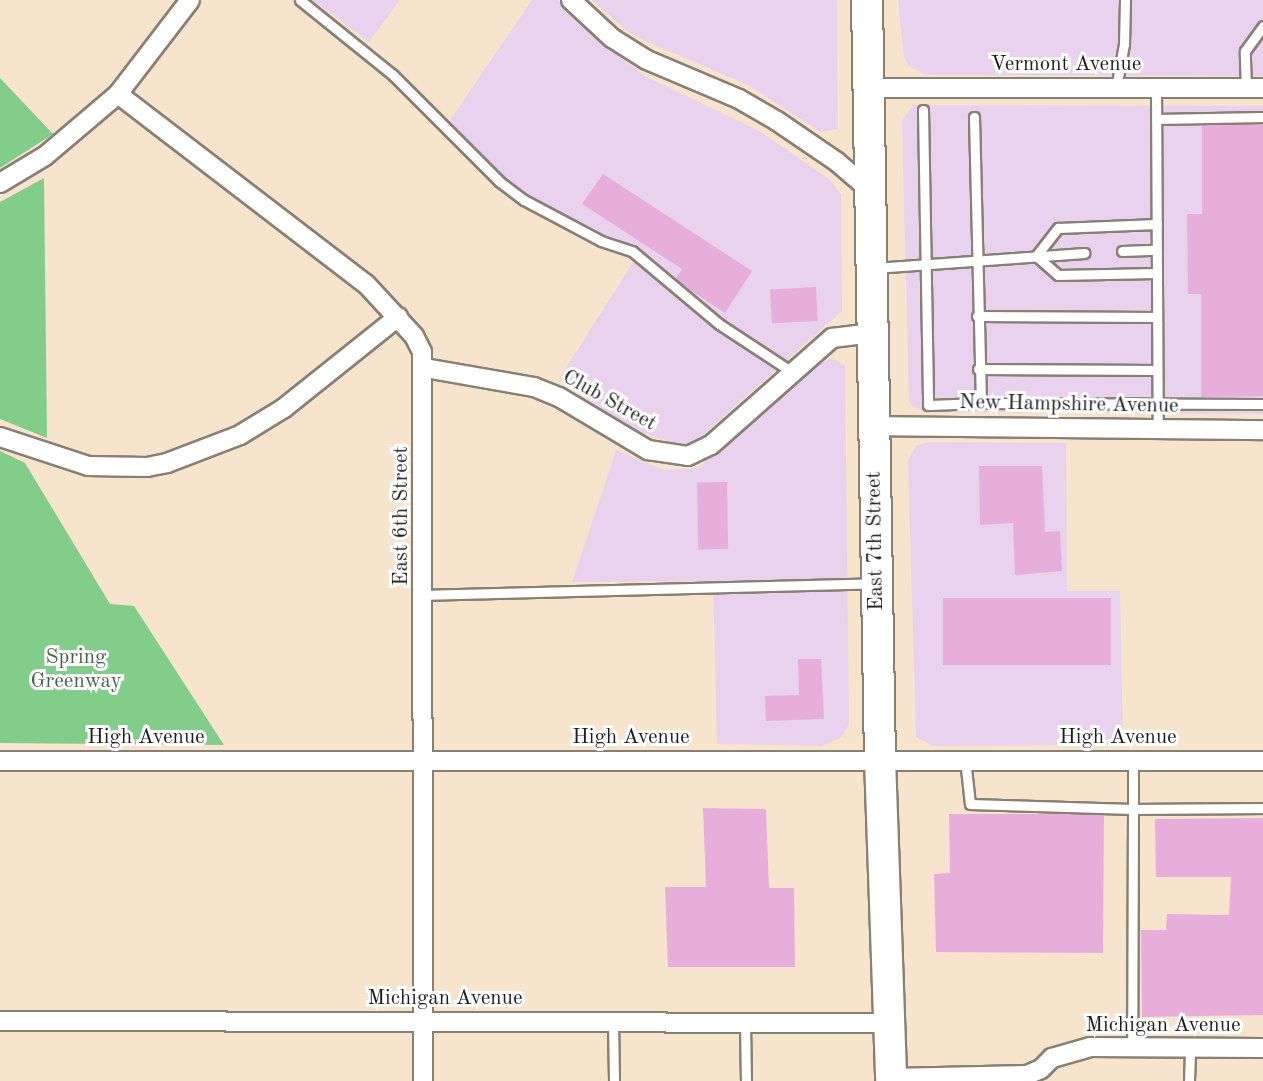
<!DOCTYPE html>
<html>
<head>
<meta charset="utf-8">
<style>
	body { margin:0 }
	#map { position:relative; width:1263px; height:1081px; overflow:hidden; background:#f6e4cd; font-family:"Old Standard TT",serif }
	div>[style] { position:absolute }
	.built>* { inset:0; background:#e9d2ee }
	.green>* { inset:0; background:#83cd8a }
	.building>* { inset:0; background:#e7aedc; transform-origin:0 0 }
	.roads { filter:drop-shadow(2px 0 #898074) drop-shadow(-2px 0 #898074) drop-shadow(0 2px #898074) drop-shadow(0 -2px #898074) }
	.lane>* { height:9px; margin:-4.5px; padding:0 4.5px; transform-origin:4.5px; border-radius:4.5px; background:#fff }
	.street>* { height:18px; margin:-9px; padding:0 9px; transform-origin:9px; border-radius:9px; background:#fff }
	.primary>* { height:30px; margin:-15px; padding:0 15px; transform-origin:15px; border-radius:15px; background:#fff }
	span { translate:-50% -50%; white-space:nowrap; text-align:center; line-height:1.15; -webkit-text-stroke:6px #fff; paint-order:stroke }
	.street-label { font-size:21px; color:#1c1c1c }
	.park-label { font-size:21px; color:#456348 }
</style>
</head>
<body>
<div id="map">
	<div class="built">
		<i style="clip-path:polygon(313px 0,400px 0,369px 42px)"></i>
		<i style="clip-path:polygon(532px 0,558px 0,596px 39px,645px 76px,761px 132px,829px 179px,841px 194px,842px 311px,693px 444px,684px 447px,627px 427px,559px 379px,634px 261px,573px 234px,518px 201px,442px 132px)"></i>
		<i style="clip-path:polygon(592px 0,837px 0,838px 129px,821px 132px,748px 85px,650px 43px,627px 31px)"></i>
		<i style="clip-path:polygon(898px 0,1263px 0,1263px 76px,925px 75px,908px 65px,904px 57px)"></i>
		<i style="clip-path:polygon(913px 105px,1263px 106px,1263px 414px,926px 412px,913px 407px,909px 401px,902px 121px)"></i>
		<i style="clip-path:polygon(832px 358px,845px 366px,849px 725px,840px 738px,822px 746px,717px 744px,713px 581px,572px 582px,616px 450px,664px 470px,698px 468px,821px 363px)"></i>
		<i style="clip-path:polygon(929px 442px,1066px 443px,1067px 591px,1120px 591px,1123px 745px,933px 746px,916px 737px,908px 461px,916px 446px)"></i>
	</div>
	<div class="green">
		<i style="clip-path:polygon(0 78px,53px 134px,0 168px)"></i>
		<i style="clip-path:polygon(44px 178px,47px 438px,0 419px,0 202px)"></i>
		<i style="clip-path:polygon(0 451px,25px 463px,110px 604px,134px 606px,224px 745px,0 743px)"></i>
	</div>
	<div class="building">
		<i style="clip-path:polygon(1202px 122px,1263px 122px,1263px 396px,1201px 397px,1201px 294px,1188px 294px,1187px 214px,1202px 214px)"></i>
		<i style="clip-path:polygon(603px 174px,752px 271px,725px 313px,675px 280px,682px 269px,582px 204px)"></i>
		<i style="left:816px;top:287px;width:34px;height:46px;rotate:87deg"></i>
		<i style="clip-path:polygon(979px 466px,1042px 466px,1045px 532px,1060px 531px,1062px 571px,1015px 575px,1013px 523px,980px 525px)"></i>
		<i style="left:727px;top:482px;width:67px;height:30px;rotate:89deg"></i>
		<i style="left:1111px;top:598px;width:67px;height:168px;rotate:90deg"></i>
		<i style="clip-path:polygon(798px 659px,821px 659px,824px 719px,766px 721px,765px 696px,799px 695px)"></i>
		<i style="clip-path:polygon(703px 808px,766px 809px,769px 888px,794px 888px,795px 967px,668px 967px,665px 887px,706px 887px)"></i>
		<i style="clip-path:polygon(949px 814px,1104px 814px,1103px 953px,936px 952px,934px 874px,950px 873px)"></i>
		<i style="clip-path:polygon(1263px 818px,1263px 1015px,1142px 1017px,1141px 930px,1166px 930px,1167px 914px,1229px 915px,1231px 877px,1156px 877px,1155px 819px)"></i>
	</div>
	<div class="roads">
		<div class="lane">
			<i style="left:300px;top:0;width:119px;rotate:38.9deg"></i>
			<i style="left:393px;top:75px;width:151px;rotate:45deg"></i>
			<i style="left:500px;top:182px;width:30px;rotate:37deg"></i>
			<i style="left:524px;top:200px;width:87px;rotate:28deg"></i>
			<i style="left:601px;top:241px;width:33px;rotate:18deg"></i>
			<i style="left:632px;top:251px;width:114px;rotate:40deg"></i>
			<i style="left:719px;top:324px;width:87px;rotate:33.3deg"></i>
			<i style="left:1116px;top:88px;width:45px;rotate:-79.7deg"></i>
			<i style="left:1124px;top:44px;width:44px;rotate:-88.7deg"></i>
			<i style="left:1156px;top:88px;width:341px;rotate:89.7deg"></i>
			<i style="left:1246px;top:88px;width:37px;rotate:-92deg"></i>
			<i style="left:1245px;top:51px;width:31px;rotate:-54deg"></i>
			<i style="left:923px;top:110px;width:295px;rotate:89deg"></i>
			<i style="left:928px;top:405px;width:53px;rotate:-2.2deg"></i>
			<i style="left:974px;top:117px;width:286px;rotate:88.6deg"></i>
			<i style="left:981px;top:403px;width:282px;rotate:0.2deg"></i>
			<i style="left:1156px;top:119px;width:107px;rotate:-1.1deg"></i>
			<i style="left:1122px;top:251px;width:34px;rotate:-2deg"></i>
			<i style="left:874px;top:268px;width:211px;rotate:-4.1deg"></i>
			<i style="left:1156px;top:273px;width:98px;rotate:178.8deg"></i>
			<i style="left:1058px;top:275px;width:29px;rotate:-139deg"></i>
			<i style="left:1036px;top:256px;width:36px;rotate:-52deg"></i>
			<i style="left:1058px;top:228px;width:99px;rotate:-2.3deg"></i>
			<i style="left:977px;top:316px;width:180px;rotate:0.3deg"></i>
			<i style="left:978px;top:369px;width:179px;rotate:0.3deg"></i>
			<i style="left:424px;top:595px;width:448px;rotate:-1.5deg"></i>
			<i style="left:965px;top:759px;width:45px;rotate:83.7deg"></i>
			<i style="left:970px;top:804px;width:163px;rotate:1.8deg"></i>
			<i style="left:1133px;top:809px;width:238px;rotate:90.2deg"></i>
			<i style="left:1133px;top:761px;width:48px;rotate:90deg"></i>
			<i style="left:1133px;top:809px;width:130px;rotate:-0.4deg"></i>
			<i style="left:613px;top:1022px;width:59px;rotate:89deg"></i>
			<i style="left:745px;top:1024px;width:57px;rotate:89deg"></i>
			<i style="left:1189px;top:1081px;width:34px;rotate:-88deg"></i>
		</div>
		<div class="street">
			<i style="left:571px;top:0;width:56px;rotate:42.8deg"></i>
			<i style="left:612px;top:38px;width:41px;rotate:32.2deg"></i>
			<i style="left:647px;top:60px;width:100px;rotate:23deg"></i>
			<i style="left:739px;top:99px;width:44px;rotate:30.1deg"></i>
			<i style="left:777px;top:121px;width:73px;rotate:34.3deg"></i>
			<i style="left:837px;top:162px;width:45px;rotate:40.5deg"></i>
			<i style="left:869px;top:88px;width:394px"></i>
			<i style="left:118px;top:94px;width:312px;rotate:37.5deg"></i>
			<i style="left:366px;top:284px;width:71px;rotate:47.3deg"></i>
			<i style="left:414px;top:336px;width:18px;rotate:63deg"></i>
			<i style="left:422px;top:352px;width:729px;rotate:89.92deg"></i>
			<i style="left:0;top:183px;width:52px;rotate:-31deg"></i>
			<i style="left:45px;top:156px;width:96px;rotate:-40.3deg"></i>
			<i style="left:118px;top:94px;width:118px;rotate:-52.5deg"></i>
			<i style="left:425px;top:368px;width:111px;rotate:9.9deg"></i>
			<i style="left:534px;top:387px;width:27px;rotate:22deg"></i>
			<i style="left:559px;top:397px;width:104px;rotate:30.8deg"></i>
			<i style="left:648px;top:450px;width:40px;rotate:8.5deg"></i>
			<i style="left:688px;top:456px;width:25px;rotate:-26deg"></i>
			<i style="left:711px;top:445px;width:162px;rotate:-41.5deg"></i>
			<i style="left:832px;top:338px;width:41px;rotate:-7deg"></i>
			<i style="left:874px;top:426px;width:389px;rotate:0.6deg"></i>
			<i style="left:0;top:437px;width:93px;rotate:18.2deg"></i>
			<i style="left:88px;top:466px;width:59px;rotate:1deg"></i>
			<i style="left:147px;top:467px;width:20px;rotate:-11deg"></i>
			<i style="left:167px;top:463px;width:78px;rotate:-21deg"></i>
			<i style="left:240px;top:435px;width:52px;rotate:-31.5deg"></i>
			<i style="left:284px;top:408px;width:146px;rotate:-38.6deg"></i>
			<i style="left:0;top:761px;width:1263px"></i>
			<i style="left:0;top:1021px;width:889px;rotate:0.13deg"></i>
			<i style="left:891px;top:1078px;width:136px;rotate:-1.3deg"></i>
			<i style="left:1027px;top:1075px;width:15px;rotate:-23deg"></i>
			<i style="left:1041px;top:1069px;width:16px;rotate:-45deg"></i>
			<i style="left:1052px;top:1058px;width:40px;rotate:-16deg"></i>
			<i style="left:1090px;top:1047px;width:173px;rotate:0.3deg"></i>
		</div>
		<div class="primary">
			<i style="left:867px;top:0;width:759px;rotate:89.02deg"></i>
			<i style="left:880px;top:759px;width:322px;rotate:88deg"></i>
		</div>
	</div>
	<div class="street-label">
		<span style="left:1066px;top:65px">Vermont Avenue</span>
		<span style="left:609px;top:401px;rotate:29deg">Club Street</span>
		<span style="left:1069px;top:405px;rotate:1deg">New Hampshire Avenue</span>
		<span style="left:402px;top:516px;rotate:-90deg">East 6th Street</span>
		<span style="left:876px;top:541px;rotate:-91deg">East 7th Street</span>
		<span style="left:146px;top:738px">High Avenue</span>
		<span style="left:631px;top:738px">High Avenue</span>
		<span style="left:1118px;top:738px">High Avenue</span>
		<span style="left:445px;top:999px">Michigan Avenue</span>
		<span style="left:1163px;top:1026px">Michigan Avenue</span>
	</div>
	<div class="park-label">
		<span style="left:76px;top:670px">Spring<br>Greenway</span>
	</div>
</div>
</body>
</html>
